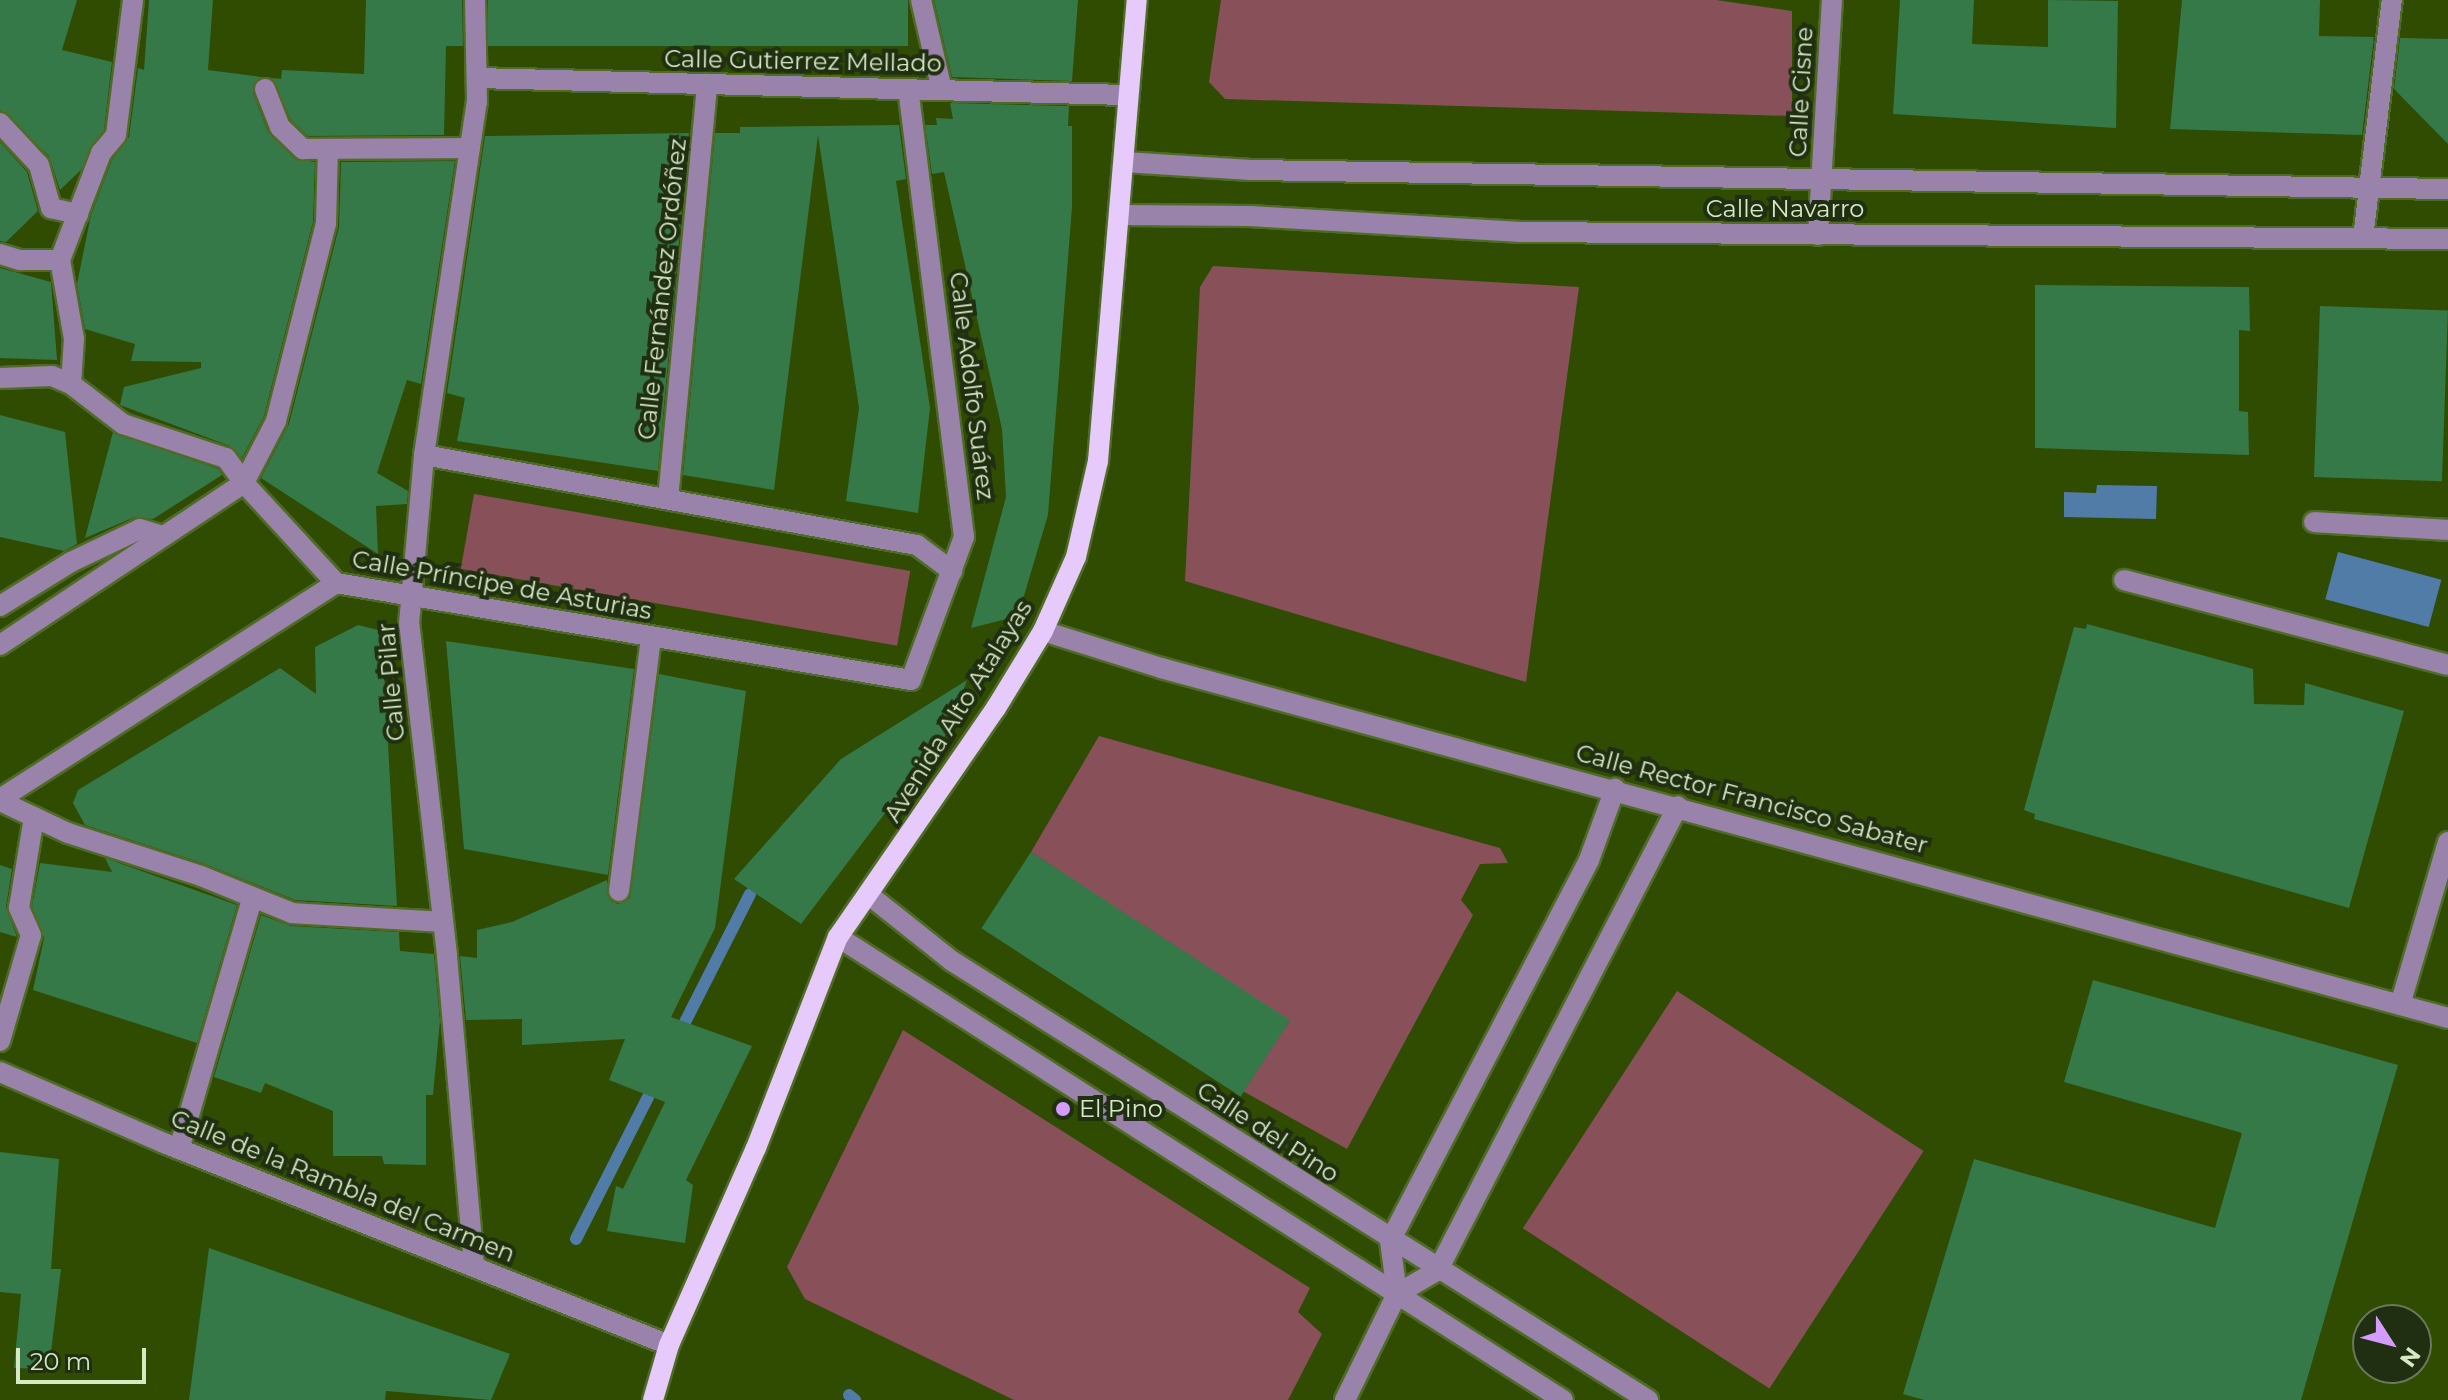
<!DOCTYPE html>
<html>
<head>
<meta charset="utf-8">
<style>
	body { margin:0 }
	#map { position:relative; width:2448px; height:1400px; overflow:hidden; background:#2f4c00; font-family:Montserrat,sans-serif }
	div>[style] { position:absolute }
	.green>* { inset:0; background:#885159; transform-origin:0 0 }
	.water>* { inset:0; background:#517ca7; transform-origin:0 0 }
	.stream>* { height:12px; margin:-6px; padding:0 6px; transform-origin:6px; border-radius:6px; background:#517ca7 }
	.building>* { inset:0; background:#357948; transform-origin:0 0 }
	.roads { filter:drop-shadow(2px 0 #506b27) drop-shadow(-2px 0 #506b27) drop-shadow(0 2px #506b27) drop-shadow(0 -2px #506b27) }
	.minor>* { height:20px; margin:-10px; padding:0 10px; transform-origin:10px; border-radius:10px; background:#9a83ab }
	.major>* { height:20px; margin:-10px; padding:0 10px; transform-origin:10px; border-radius:10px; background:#e6cafc }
	.dots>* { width:22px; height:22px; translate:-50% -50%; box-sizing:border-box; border:4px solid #202e11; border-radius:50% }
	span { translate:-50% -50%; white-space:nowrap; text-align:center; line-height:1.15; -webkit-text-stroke:8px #202e11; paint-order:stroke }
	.street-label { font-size:24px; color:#d6e9c5 }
	.poi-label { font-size:24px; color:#d6e9c5 }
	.left { translate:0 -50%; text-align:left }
	.north { position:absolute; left:2352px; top:1304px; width:80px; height:80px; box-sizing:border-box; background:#202e11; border:2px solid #697959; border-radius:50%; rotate:126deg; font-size:22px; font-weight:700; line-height:32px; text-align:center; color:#d6e9c5 }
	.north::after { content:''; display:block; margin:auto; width:28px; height:36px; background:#d49cfc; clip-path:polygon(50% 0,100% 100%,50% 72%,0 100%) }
	.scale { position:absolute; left:16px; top:1348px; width:130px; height:36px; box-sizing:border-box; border:4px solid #d6e9c5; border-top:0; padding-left:10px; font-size:24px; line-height:28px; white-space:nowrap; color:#d6e9c5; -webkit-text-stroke:6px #202e11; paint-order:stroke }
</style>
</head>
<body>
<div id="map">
	<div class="green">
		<i style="clip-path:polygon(1221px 0,1716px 0,1792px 11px,1792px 116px,1225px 99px,1209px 82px)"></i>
		<i style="clip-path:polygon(1213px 266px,1579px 287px,1526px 682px,1185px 581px,1200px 287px)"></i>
		<i style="left:474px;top:494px;width:443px;height:76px;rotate:10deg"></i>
		<i style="clip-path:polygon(1099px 736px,1500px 848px,1508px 863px,1480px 864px,1461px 900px,1473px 915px,1347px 1149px,1239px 1089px,1289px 1022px,1031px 852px)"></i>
		<i style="left:1677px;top:991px;width:294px;height:283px;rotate:33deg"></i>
		<i style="clip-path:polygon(903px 1030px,1310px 1288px,1298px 1312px,1322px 1334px,1288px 1400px,1014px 1400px,805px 1299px,787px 1267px)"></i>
	</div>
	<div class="water">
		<i style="clip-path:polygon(2097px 485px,2157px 486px,2156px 519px,2064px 517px,2064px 492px,2096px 493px)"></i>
		<i style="left:2338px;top:552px;width:107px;height:49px;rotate:15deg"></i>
	</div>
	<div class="stream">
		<i style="left:679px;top:1034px;width:157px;rotate:-63.1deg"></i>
		<i style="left:576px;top:1239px;width:175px;rotate:-63.1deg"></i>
		<i style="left:849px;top:1395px;width:8px;rotate:40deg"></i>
	</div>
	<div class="building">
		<i style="clip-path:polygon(0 0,77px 0,62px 50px,112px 62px,104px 130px,81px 170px,60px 190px,49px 156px,0 110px)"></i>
		<i style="clip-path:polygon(149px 0,213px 0,208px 70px,261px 77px,253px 93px,268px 132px,295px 159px,315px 162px,313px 222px,264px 416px,242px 458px,230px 446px,120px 405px,124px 387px,201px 368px,201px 362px,131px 361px,135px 344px,85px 329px,77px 284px,91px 215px,112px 160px,129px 137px,138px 68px,144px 70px)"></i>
		<i style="clip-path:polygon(366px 0,462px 0,463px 46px,446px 46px,444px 135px,308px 136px,291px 120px,272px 78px,281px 79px,282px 70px,364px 74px)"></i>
		<i style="left:488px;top:0;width:420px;height:46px"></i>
		<i style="clip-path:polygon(934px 0,1078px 0,1072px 81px,952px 77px)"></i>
		<i style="clip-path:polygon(1900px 0,1974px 0,1972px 44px,2048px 47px,2048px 0,2118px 1px,2116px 128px,1893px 114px)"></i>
		<i style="clip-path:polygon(2182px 0,2320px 0,2319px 36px,2374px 37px,2362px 135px,2170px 129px)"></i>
		<i style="clip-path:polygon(2400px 38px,2448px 39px,2448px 144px,2394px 89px)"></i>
		<i style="clip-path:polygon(950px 103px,1069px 106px,1068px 126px,1072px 126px,1072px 207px,1048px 515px,1018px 616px,971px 628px,1006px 497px,1002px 429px,944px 172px,932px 174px,925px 125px,937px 125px,936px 118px,953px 119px)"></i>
		<i style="clip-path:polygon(899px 125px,906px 179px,896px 181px,930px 408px,918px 513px,846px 501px,859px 408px,818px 135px,774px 490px,683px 475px,715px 133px,740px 133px,740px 127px)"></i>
		<i style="clip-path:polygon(689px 133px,658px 471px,457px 441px,465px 398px,447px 393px,485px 136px)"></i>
		<i style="clip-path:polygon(0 142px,27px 172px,38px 211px,6px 242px,0 241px)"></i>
		<i style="clip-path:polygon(455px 161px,421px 384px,407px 380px,377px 473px,408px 491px,407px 504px,376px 506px,378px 554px,261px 478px,289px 424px,339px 227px,341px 162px)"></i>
		<i style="clip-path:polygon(0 268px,51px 282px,57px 360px,0 358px)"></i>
		<i style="clip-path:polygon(2035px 285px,2249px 287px,2250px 331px,2239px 330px,2239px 411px,2248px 412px,2249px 455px,2035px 448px)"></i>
		<i style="left:2320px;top:306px;width:128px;height:171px;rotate:2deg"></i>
		<i style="clip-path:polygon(0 415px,65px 432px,77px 544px,64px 551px,0 537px)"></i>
		<i style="clip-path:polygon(113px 432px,218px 469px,222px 475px,153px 519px,135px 517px,85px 538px)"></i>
		<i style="clip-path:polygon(2087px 624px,2253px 669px,2254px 704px,2304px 705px,2305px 683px,2404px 711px,2349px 908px,2034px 819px,2035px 814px,2024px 810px,2074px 627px,2086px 629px)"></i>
		<i style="clip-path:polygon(358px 625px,378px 630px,383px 654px,397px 906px,295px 900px,205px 864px,85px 825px,73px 803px,78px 790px,280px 668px,316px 694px,315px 647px)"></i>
		<i style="clip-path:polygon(446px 641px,634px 669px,608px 875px,464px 849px)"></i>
		<i style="clip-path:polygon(659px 674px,746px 691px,715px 928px,671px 1017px,752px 1046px,686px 1180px,693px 1185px,685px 1243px,607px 1231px,616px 1186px,623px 1189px,665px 1102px,609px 1080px,625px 1039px,522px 1045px,522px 1019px,466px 1020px,460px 956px,477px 958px,477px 930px,512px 922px,607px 880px,611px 901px,618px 904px,630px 898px)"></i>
		<i style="clip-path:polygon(967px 680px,950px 728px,903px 801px,898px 796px,801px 924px,734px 879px,841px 759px)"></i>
		<i style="left:1031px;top:852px;width:309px;height:91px;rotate:33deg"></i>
		<i style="clip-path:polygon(105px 858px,237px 905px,197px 1043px,33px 990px,44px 938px,32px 906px,40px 863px,112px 872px)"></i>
		<i style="clip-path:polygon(0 865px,12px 869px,6px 907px,17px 937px,0 932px)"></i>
		<i style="clip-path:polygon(261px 915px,291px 926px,399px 932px,400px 951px,434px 954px,440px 1021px,433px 1095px,426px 1095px,426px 1165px,384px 1164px,382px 1156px,333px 1156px,333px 1111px,265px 1083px,261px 1093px,214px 1077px)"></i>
		<i style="clip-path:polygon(2093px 980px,2398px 1065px,2301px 1400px,1924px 1400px,1903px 1394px,1974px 1159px,2215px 1228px,2242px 1133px,2064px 1082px)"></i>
		<i style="clip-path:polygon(0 1152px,59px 1159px,51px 1269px,61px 1269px,49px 1369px,14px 1368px,21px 1294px,0 1292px)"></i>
		<i style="clip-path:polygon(209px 1248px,510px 1354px,491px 1400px,386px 1391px,385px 1400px,189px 1400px)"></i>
	</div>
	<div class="roads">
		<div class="minor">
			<i style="left:921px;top:0;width:92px;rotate:76.9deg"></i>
			<i style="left:477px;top:78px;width:651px;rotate:1.5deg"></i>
			<i style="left:265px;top:89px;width:41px;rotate:68.5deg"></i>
			<i style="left:280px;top:127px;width:32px;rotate:44deg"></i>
			<i style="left:303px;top:149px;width:167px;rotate:-0.3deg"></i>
			<i style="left:0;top:123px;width:57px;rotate:47.1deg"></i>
			<i style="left:39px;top:165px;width:45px;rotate:74.4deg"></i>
			<i style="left:51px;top:208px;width:28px;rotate:13deg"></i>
			<i style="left:1124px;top:162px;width:127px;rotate:3.6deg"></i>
			<i style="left:1251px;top:170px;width:1197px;rotate:0.91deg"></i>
			<i style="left:1122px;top:215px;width:129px;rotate:0.4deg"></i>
			<i style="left:1251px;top:216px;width:269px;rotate:3.4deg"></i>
			<i style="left:1520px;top:232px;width:928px;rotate:0.43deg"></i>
			<i style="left:1818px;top:235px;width:235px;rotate:-86.6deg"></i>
			<i style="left:2363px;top:238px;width:240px;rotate:-83.1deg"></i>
			<i style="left:0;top:254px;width:21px;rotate:17deg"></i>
			<i style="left:20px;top:260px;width:40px"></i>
			<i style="left:0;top:378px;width:52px;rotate:-2.2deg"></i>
			<i style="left:52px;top:376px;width:21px;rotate:23deg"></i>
			<i style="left:71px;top:384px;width:66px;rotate:37.6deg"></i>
			<i style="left:123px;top:424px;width:108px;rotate:18.3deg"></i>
			<i style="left:226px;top:458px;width:31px;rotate:54deg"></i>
			<i style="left:244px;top:483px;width:70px;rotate:-62.7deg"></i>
			<i style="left:276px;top:421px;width:203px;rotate:-75.8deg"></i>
			<i style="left:326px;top:224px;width:74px;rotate:-88.5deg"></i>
			<i style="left:71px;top:384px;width:45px;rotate:-86.2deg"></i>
			<i style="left:74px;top:339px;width:80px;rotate:-100deg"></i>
			<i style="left:60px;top:260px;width:115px;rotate:-69deg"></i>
			<i style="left:101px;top:153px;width:23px;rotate:-50deg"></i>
			<i style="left:116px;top:135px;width:136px;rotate:-82.8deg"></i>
			<i style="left:424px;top:455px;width:501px;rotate:10.35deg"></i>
			<i style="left:917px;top:545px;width:44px;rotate:36.6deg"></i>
			<i style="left:668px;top:499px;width:417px;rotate:-84.6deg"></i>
			<i style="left:2314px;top:522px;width:134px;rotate:3.4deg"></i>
			<i style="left:2124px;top:580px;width:335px;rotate:14.7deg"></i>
			<i style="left:0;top:606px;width:84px;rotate:-31.8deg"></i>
			<i style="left:71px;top:562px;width:76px;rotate:-25.6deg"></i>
			<i style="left:140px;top:529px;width:24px;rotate:17deg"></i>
			<i style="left:1043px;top:631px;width:124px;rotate:17.4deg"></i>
			<i style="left:1161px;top:668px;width:1334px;rotate:15.21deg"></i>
			<i style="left:0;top:645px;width:293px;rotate:-33.6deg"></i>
			<i style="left:244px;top:483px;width:136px;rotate:47.4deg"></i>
			<i style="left:0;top:799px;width:399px;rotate:-32.7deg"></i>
			<i style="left:336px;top:583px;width:583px;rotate:9.58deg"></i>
			<i style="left:911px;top:680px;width:153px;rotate:-69.7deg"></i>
			<i style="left:964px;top:537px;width:450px;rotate:-97.1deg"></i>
			<i style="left:0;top:801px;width:75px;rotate:25.2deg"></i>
			<i style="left:68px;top:833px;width:140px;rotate:17.9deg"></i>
			<i style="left:201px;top:876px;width:98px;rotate:22.1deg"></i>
			<i style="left:292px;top:913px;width:151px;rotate:3.4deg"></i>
			<i style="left:619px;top:891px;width:256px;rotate:-82.8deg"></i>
			<i style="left:869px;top:895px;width:106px;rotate:38.5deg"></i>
			<i style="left:952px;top:961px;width:823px;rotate:32.24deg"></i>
			<i style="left:838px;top:937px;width:860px;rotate:32.56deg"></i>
			<i style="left:2400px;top:1005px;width:170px;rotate:-73.6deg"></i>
			<i style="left:0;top:1041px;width:110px;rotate:-73.7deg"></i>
			<i style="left:31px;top:935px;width:30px;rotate:-114deg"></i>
			<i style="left:19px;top:908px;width:92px;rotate:-80.6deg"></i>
			<i style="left:0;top:1072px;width:179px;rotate:23.4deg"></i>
			<i style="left:164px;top:1143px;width:544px;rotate:21.8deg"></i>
			<i style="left:179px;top:1149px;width:259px;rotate:-73.7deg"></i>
			<i style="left:474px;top:1265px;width:311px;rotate:-95deg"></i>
			<i style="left:447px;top:955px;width:333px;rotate:-96.5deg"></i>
			<i style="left:409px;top:624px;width:170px;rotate:-84.9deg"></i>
			<i style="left:424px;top:455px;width:357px;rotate:-81.5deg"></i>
			<i style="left:477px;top:102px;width:102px;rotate:-91.1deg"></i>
			<i style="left:1397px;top:1294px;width:48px;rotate:-30.3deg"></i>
			<i style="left:1438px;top:1270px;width:522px;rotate:-62.65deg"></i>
			<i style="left:1345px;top:1400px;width:118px;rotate:-63.9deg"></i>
			<i style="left:1397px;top:1294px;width:53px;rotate:-97.5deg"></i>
			<i style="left:1390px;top:1241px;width:430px;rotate:-62.4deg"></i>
			<i style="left:1589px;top:860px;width:76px;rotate:-69.9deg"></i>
		</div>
		<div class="major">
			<i style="left:653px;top:1400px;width:57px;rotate:-73.8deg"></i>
			<i style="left:669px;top:1345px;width:215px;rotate:-66.2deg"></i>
			<i style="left:756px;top:1148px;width:226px;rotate:-68.8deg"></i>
			<i style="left:838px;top:937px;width:278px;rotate:-55.4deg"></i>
			<i style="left:996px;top:708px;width:90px;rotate:-58.6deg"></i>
			<i style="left:1043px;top:631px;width:81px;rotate:-66deg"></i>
			<i style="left:1076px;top:557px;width:98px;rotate:-77.1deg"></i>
			<i style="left:1098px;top:461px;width:463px;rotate:-85.2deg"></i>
		</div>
	</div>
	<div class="dots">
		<i style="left:1063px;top:1109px;background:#d49cfc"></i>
	</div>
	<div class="street-label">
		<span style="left:803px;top:61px;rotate:1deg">Calle Gutierrez Mellado</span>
		<span style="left:1801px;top:92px;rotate:-87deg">Calle Cisne</span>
		<span style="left:1785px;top:209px">Calle Navarro</span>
		<span style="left:662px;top:289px;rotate:-84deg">Calle Fernández Ordóñez</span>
		<span style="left:972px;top:386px;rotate:83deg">Calle Adolfo Suárez</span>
		<span style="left:502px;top:585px;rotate:10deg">Calle Príncipe de Asturias</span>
		<span style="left:391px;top:682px;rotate:-95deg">Calle Pilar</span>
		<span style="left:958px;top:711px;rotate:-58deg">Avenida Alto Atalayas</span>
		<span style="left:1752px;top:799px;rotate:15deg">Calle Rector Francisco Sabater</span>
		<span style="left:1268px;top:1132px;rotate:33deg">Calle del Pino</span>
		<span style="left:343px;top:1186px;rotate:22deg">Calle de la Rambla del Carmen</span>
	</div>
	<div class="poi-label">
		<span class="left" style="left:1079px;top:1109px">El Pino</span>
	</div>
	<div class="north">N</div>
	<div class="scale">20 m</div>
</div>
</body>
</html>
